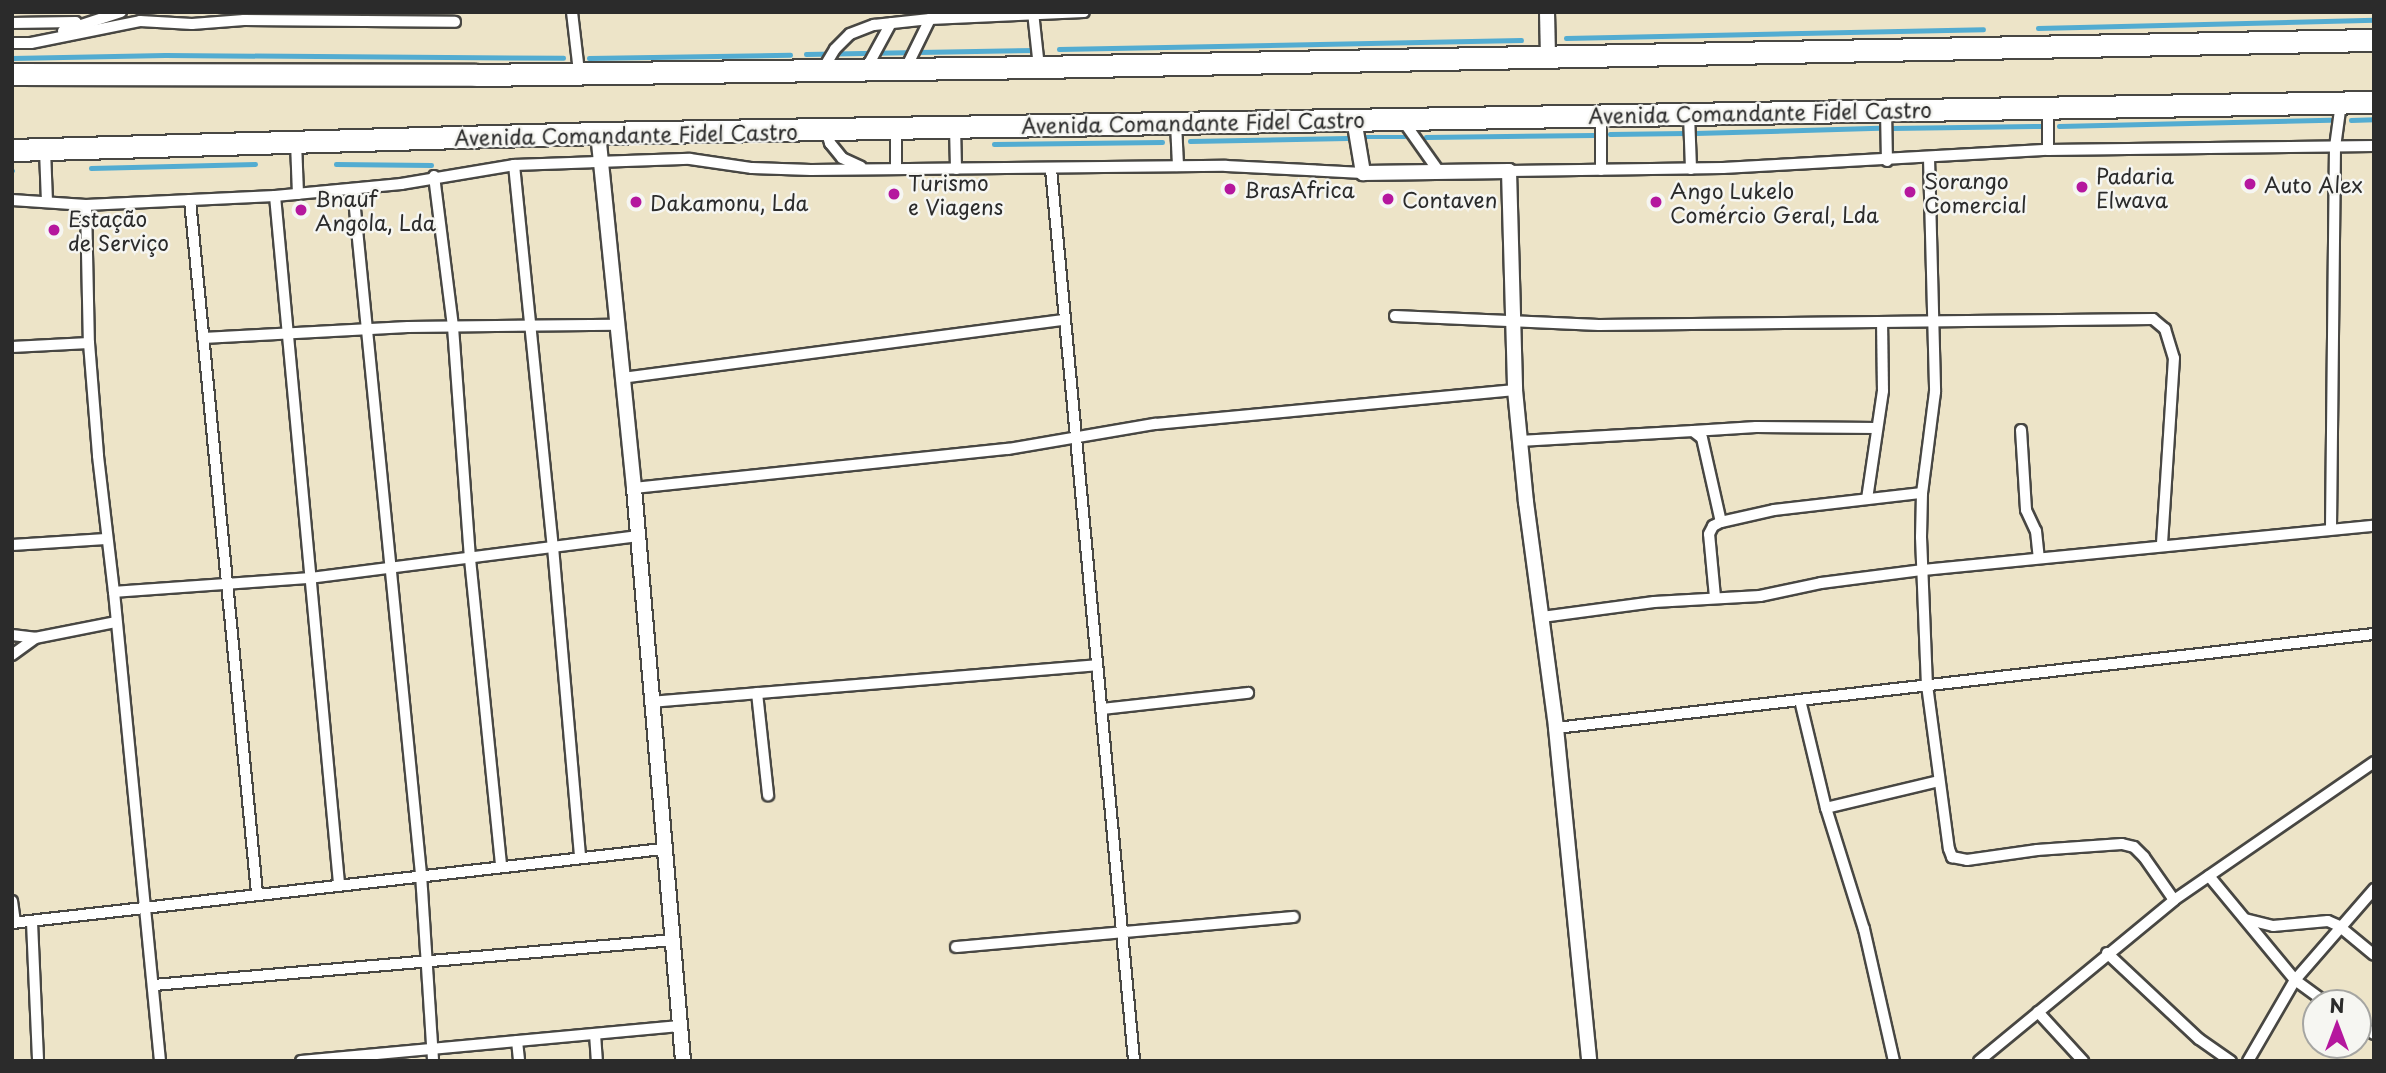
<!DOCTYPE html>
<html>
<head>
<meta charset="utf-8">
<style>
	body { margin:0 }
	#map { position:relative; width:2386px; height:1073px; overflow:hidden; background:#ede4c8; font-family:"Playpen Sans",sans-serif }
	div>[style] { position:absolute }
	.stream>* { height:4.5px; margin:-2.25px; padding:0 2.25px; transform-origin:2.25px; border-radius:2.25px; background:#53acd1 }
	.roads { filter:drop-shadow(2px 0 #484743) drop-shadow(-2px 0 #484743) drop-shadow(0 2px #484743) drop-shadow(0 -2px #484743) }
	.minor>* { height:10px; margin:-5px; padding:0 5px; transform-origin:5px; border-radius:5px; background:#fff }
	.tertiary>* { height:14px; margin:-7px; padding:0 7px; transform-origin:7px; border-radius:7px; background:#fff }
	.motorway>* { height:21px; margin:-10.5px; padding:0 10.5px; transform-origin:10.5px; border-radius:10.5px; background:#fff }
	.dots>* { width:19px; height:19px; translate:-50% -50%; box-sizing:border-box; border:4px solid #f6f6f2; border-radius:50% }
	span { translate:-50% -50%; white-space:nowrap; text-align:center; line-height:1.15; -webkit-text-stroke:5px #f6f6f2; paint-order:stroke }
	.street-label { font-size:21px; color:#2b2b2b }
	.poi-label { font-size:21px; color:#2b2b2b }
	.left { translate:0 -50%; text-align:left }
	.frame { position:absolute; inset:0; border:14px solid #2b2b2b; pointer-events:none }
	.north { position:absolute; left:2302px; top:989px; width:70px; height:70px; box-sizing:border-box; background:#f6f6f2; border:2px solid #a5a5a2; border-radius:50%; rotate:0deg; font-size:19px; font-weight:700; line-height:28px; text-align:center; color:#2b2b2b }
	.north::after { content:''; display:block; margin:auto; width:24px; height:32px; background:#b5179e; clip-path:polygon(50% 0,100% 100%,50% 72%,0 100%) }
</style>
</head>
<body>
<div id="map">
	<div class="stream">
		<i style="left:2038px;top:28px;width:336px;rotate:-1.4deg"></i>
		<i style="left:1566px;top:38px;width:417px;rotate:-1.2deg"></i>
		<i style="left:1059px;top:49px;width:462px;rotate:-1.1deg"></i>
		<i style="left:806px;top:54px;width:230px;rotate:-1deg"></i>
		<i style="left:12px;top:58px;width:153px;rotate:-1.1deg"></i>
		<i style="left:165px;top:55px;width:398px;rotate:0.4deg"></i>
		<i style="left:589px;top:58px;width:201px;rotate:-0.9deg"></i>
		<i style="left:2351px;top:120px;width:23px;rotate:-2deg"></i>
		<i style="left:2059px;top:126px;width:271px;rotate:-1.3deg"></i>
		<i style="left:1891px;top:128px;width:149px;rotate:-0.8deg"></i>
		<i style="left:1695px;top:133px;width:184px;rotate:-1.6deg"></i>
		<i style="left:1610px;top:134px;width:75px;rotate:-0.8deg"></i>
		<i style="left:1366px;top:137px;width:39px"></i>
		<i style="left:1426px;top:137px;width:168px;rotate:-0.7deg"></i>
		<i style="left:1190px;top:141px;width:157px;rotate:-1.1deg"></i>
		<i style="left:994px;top:144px;width:168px;rotate:-0.7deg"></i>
		<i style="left:336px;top:164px;width:95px;rotate:0.6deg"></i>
		<i style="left:91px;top:168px;width:164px;rotate:-1.4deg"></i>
		<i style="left:12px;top:171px;width:1px"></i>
	</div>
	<div class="roads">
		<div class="minor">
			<i style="left:572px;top:12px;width:60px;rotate:83.3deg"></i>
			<i style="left:1033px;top:12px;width:55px;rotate:83.8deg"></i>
			<i style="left:12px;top:23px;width:64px;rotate:-0.9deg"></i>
			<i style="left:63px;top:31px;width:61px;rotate:-18.1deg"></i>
			<i style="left:12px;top:43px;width:19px"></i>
			<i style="left:31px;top:43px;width:111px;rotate:-11.4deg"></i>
			<i style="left:140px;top:21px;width:52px;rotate:3.3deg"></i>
			<i style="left:192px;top:24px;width:52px;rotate:-4.4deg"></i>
			<i style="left:244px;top:20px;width:211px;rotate:0.5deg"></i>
			<i style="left:906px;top:68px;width:55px;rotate:-63.9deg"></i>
			<i style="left:823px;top:69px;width:23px;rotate:-59deg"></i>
			<i style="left:835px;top:49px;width:21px;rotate:-45deg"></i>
			<i style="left:850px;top:34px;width:26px;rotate:-21deg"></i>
			<i style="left:874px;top:25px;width:56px;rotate:-6.1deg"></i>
			<i style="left:930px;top:19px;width:154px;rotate:-2.6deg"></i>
			<i style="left:866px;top:69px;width:52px;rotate:-61.5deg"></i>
			<i style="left:2048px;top:108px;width:42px;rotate:90deg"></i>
			<i style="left:1886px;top:110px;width:51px;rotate:88.9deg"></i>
			<i style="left:1689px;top:114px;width:55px;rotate:87.9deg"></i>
			<i style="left:1601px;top:115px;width:55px;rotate:90deg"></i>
			<i style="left:1401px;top:118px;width:67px;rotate:54.7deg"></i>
			<i style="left:1176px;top:123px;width:43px;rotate:87.3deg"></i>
			<i style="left:955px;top:127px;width:42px;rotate:88.6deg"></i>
			<i style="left:896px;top:129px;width:40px;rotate:90deg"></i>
			<i style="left:826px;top:130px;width:14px;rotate:73deg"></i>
			<i style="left:830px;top:143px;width:19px;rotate:51deg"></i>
			<i style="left:842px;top:158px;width:21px;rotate:25deg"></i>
			<i style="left:296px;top:142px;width:52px;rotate:87.8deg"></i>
			<i style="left:45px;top:150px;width:51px;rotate:87.8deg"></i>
			<i style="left:1929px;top:158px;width:234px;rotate:88.5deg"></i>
			<i style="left:1935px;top:392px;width:102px;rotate:97.3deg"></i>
			<i style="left:1922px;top:493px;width:44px;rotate:91.3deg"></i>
			<i style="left:1921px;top:537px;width:148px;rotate:87.7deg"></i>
			<i style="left:1927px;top:685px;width:165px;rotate:82.4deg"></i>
			<i style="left:1949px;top:849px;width:9px;rotate:69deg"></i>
			<i style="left:1952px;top:857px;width:15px;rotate:11deg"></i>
			<i style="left:1967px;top:860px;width:71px;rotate:-8.1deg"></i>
			<i style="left:2037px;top:850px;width:85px;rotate:-4deg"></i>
			<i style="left:2122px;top:844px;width:12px;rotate:14deg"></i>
			<i style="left:2134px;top:847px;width:14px;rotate:45deg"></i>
			<i style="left:2144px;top:857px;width:52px;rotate:55.1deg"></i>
			<i style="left:514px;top:165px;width:384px;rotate:84.2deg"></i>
			<i style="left:553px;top:547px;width:311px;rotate:85deg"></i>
			<i style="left:1051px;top:169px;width:896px;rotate:84.68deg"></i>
			<i style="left:1509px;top:171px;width:214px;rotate:-0.8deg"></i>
			<i style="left:1723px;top:168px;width:325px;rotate:-3.2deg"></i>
			<i style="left:2048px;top:150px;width:326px;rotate:-0.7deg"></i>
			<i style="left:434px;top:176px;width:152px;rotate:82.8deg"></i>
			<i style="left:453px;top:327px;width:233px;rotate:85.8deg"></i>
			<i style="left:470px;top:559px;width:308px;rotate:84.2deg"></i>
			<i style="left:353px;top:189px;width:688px;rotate:84.33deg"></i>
			<i style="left:421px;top:874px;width:187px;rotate:86.3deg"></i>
			<i style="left:275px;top:196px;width:690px;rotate:84.68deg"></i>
			<i style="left:12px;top:200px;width:74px;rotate:3.9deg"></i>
			<i style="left:86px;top:205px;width:189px;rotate:-2.7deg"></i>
			<i style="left:275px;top:196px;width:127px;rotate:-5.4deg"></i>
			<i style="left:401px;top:184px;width:115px;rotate:-9.5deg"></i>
			<i style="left:514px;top:165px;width:176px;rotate:-2deg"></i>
			<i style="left:690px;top:159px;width:63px;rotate:8.3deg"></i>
			<i style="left:752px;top:168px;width:59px;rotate:1.9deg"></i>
			<i style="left:811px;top:170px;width:415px;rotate:-0.6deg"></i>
			<i style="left:1226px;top:166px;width:137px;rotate:2.9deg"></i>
			<i style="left:190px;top:200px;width:696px;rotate:84.48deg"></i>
			<i style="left:86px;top:205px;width:138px;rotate:88.8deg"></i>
			<i style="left:89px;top:343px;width:113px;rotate:85.4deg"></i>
			<i style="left:98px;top:456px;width:137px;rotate:83.3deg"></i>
			<i style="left:114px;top:592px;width:471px;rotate:84.4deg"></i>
			<i style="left:1395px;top:316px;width:204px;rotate:2.5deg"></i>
			<i style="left:1599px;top:325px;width:554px;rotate:-0.62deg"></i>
			<i style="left:2153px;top:319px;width:16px;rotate:40deg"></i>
			<i style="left:2165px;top:329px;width:30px;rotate:73deg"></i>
			<i style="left:2174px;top:358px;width:188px;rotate:93.7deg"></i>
			<i style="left:203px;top:338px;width:205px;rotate:-3.1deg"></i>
			<i style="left:408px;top:327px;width:208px;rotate:-0.6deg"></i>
			<i style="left:12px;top:347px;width:77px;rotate:-3deg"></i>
			<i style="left:622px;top:378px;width:446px;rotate:-7.5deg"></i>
			<i style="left:1877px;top:428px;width:121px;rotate:-179.5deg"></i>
			<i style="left:1756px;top:427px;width:63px;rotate:176.4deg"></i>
			<i style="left:1693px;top:431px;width:11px;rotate:38deg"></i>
			<i style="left:1702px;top:438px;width:86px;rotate:77.3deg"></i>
			<i style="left:1721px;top:522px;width:54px;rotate:-12.8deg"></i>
			<i style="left:1774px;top:510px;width:149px;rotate:-6.6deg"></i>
			<i style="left:2021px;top:430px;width:80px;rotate:86.4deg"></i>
			<i style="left:2026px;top:510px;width:23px;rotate:65deg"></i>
			<i style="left:2036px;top:531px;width:27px;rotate:84deg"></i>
			<i style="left:1520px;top:441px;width:173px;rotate:-3.3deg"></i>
			<i style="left:634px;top:488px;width:376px;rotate:-6deg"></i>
			<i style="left:1008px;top:449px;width:149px;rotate:-9.7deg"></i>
			<i style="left:1155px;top:424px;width:362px;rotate:-5.4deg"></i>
			<i style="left:1867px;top:499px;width:109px;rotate:-81.6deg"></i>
			<i style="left:1883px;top:391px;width:68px;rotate:-90.8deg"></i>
			<i style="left:2331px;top:528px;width:381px;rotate:-89.4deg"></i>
			<i style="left:2335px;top:147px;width:44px;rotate:-82.2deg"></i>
			<i style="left:12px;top:545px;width:94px;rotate:-3.7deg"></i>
			<i style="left:114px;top:592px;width:196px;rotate:-4.1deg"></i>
			<i style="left:310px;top:578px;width:330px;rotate:-7.3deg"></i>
			<i style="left:1715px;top:597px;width:63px;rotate:-95.4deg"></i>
			<i style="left:1709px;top:534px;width:9px;rotate:-63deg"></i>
			<i style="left:1713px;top:526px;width:9px;rotate:-27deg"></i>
			<i style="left:1542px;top:617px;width:113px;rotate:-7.6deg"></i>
			<i style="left:1654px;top:602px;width:106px;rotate:-3.2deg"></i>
			<i style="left:1760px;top:596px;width:62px;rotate:-12deg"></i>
			<i style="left:1821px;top:583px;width:103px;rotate:-7.3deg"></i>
			<i style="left:1923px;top:570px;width:453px;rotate:-5.6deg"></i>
			<i style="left:12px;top:635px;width:23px;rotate:7deg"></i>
			<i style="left:35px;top:638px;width:83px;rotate:-11.2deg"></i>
			<i style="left:12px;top:655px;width:29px;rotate:-36deg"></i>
			<i style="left:757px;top:693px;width:103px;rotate:83.8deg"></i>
			<i style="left:1800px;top:700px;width:111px;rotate:76.5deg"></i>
			<i style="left:1826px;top:808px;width:127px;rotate:72.6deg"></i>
			<i style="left:1864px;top:929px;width:135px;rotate:77.2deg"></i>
			<i style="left:650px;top:702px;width:448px;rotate:-4.7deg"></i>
			<i style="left:1102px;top:709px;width:147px;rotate:-6.3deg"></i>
			<i style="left:1556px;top:728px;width:823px;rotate:-6.56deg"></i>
			<i style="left:1826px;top:808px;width:116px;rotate:-13.4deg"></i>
			<i style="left:2209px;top:876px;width:135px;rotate:50.4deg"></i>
			<i style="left:2295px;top:980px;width:39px;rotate:36deg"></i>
			<i style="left:12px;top:901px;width:21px;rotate:82deg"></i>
			<i style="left:2245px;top:919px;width:29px;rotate:14deg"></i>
			<i style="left:2273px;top:926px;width:55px;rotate:-5.2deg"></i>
			<i style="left:2328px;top:921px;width:12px;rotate:24deg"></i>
			<i style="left:2339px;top:926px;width:45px;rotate:39.6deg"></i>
			<i style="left:32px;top:922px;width:139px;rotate:87.5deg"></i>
			<i style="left:12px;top:923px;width:655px;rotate:-6.49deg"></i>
			<i style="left:956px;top:947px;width:339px;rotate:-5.1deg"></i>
			<i style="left:2107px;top:953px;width:126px;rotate:43.1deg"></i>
			<i style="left:2199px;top:1039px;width:39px;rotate:35deg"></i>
			<i style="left:154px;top:985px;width:522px;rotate:-4.95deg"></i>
			<i style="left:2038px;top:1012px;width:67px;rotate:47.4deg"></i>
			<i style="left:2358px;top:1024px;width:19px;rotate:32deg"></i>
			<i style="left:595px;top:1034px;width:27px;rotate:86deg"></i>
			<i style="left:517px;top:1041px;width:20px;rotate:84deg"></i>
			<i style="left:301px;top:1061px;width:380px;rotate:-5.3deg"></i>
			<i style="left:1979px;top:1061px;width:253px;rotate:-39.5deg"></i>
			<i style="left:2174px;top:900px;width:243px;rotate:-34.6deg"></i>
			<i style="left:2248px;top:1061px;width:94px;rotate:-59.9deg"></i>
			<i style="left:2295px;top:980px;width:121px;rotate:-49deg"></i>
		</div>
		<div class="tertiary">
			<i style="left:1547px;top:12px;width:44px;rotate:88.7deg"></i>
			<i style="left:1354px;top:119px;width:55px;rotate:80.5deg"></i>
			<i style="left:1363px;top:173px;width:146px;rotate:-0.8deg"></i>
			<i style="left:1509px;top:171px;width:219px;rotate:88.4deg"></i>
			<i style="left:1515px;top:390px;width:113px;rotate:84.4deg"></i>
			<i style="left:1526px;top:502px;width:228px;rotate:82.4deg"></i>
			<i style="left:1556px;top:728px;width:335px;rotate:84.3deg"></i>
			<i style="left:598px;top:133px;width:357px;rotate:84.2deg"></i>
			<i style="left:634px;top:488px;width:575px;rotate:85.11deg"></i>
		</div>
		<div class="motorway">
			<i style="left:12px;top:74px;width:464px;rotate:0.1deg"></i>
			<i style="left:476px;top:75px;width:563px;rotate:-0.81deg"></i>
			<i style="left:1039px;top:67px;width:1335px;rotate:-1.16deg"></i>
			<i style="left:12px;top:150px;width:586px;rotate:-1.66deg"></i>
			<i style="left:598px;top:133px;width:1776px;rotate:-1deg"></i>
		</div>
	</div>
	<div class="dots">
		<i style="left:2250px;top:184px;background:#b5179e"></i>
		<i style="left:2082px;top:187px;background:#b5179e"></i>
		<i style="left:1230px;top:189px;background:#b5179e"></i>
		<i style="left:1910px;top:192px;background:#b5179e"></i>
		<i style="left:894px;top:194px;background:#b5179e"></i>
		<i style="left:1388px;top:199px;background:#b5179e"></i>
		<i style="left:636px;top:202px;background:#b5179e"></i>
		<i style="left:1656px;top:202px;background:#b5179e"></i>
		<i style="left:301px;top:210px;background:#b5179e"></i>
		<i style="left:54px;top:230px;background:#b5179e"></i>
	</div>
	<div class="street-label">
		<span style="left:1760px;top:112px;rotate:-1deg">Avenida Comandante Fidel Castro</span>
		<span style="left:1193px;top:122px;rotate:-1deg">Avenida Comandante Fidel Castro</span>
		<span style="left:626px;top:134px;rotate:-1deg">Avenida Comandante Fidel Castro</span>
	</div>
	<div class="poi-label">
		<span class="left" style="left:2096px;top:187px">Padaria<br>Elwava</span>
		<span class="left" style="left:1924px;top:192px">Sorango<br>Comercial</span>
		<span class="left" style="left:908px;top:194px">Turismo<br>e Viagens</span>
		<span class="left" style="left:2264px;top:184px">Auto Alex</span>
		<span class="left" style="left:1244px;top:189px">BrasAfrica</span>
		<span class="left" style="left:1670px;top:202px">Ango Lukelo<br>Comércio Geral, Lda</span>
		<span class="left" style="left:315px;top:210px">Bnauf<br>Angola, Lda</span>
		<span class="left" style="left:1402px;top:199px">Contaven</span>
		<span class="left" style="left:650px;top:202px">Dakamonu, Lda</span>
		<span class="left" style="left:68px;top:230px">Estação<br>de Serviço</span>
	</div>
	<div class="frame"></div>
	<div class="north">N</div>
</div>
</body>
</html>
